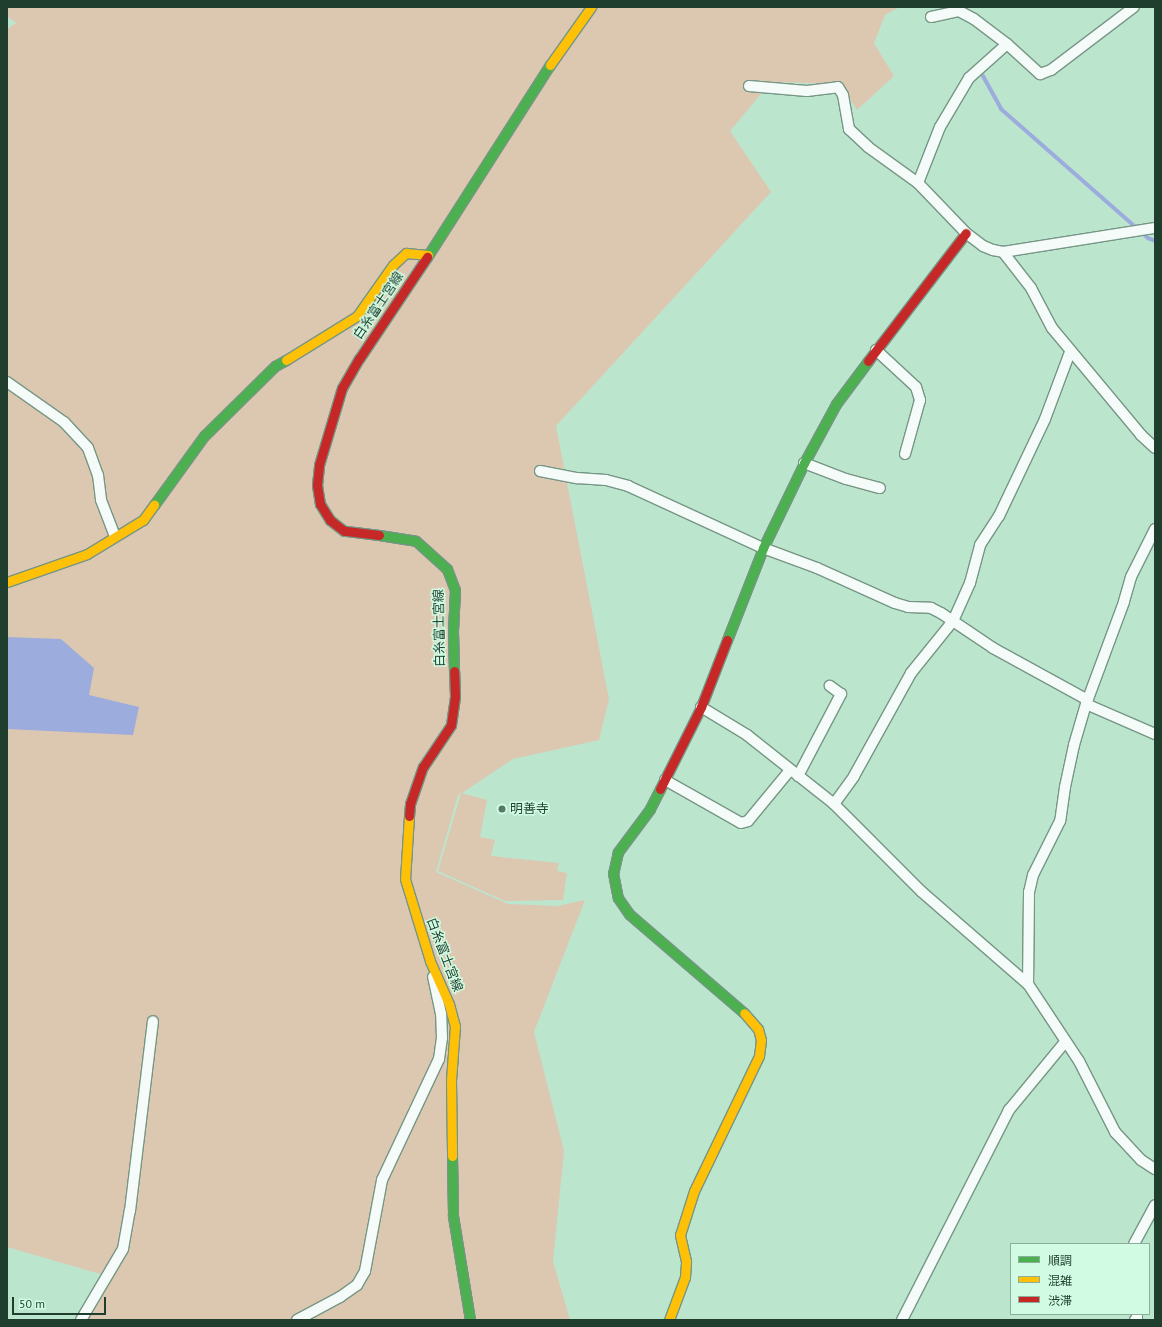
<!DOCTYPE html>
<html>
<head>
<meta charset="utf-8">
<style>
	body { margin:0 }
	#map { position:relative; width:1162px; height:1327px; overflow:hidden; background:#bce5ce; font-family:"PT Sans","Noto Sans JP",sans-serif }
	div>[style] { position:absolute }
	.green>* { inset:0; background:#dcc8b1 }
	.water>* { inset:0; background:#9bacdd }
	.stream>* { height:4px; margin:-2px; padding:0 2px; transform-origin:2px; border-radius:2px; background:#9bacdd }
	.roads { filter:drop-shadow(1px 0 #769685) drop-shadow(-1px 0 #769685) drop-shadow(0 1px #769685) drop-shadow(0 -1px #769685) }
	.street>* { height:10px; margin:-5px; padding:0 5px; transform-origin:5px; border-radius:5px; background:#f5fbf8 }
	.fast>* { height:9px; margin:-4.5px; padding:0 4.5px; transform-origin:4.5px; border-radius:4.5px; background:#4caf50 }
	.slow>* { height:9px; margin:-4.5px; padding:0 4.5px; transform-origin:4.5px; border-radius:4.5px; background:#ffc107 }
	.jam>* { height:9px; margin:-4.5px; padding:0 4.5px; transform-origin:4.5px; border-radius:4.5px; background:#c62828 }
	.dots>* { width:11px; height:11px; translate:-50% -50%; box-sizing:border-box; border:2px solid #d1fce3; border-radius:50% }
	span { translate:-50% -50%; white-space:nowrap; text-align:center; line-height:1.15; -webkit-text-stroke:3px #d1fce3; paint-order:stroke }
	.street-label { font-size:13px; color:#1f3e2e }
	.poi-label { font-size:13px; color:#1f3e2e }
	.left { translate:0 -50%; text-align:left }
	.frame { position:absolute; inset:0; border:8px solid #1f3e2e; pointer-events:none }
	.legend { position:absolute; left:1010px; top:1243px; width:140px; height:72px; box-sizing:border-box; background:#d1fce3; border:1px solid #8ab09b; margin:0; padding:5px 7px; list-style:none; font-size:12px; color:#1f3e2e }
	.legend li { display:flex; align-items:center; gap:8px; height:20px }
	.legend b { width:20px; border:1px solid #8ab09b }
	.scale { position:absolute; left:12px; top:1297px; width:94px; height:18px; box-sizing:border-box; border:2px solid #1f3e2e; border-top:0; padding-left:5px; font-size:12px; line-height:14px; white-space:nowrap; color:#1f3e2e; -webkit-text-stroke:3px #d1fce3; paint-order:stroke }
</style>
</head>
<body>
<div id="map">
	<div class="green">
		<i style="clip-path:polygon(7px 7px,900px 7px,885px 15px,874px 43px,894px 76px,857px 110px,841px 84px,771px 82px,730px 131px,771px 192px,556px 426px,609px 699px,599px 740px,513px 759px,462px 793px,487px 800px,480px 837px,495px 840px,491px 856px,559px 863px,557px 871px,567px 873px,563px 900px,505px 901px,438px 871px,461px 793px,458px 795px,436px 872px,508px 904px,558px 906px,585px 900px,534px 1032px,564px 1151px,553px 1261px,570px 1320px,77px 1320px,107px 1276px,7px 1247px,7px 29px,16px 23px,7px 16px)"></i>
	</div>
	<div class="water">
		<i style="clip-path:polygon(7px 637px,61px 639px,94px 668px,89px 695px,139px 707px,133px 735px,7px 729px)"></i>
	</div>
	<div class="stream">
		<i style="left:983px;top:76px;width:38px;rotate:61deg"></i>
		<i style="left:1001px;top:109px;width:196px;rotate:41.3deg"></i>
		<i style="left:1148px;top:238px;width:8px;rotate:23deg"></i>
	</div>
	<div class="roads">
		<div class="street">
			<i style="left:931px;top:17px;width:29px;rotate:-12deg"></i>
			<i style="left:959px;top:11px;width:17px;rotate:28deg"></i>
			<i style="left:974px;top:19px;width:41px;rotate:37.1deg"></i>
			<i style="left:1007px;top:44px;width:45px;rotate:42.3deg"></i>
			<i style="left:1040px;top:74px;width:12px;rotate:-20deg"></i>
			<i style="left:1051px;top:70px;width:104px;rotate:-37.2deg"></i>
			<i style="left:749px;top:86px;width:58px;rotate:4.9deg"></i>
			<i style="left:807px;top:91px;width:31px;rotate:-7deg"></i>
			<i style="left:838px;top:87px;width:9px;rotate:58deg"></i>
			<i style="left:843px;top:95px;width:35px;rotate:80deg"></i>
			<i style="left:849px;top:129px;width:26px;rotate:43deg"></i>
			<i style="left:868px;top:147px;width:62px;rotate:35.8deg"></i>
			<i style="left:918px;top:183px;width:69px;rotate:46.2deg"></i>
			<i style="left:966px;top:233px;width:21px;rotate:37deg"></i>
			<i style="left:983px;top:246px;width:11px;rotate:22deg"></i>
			<i style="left:993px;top:250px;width:10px;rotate:11deg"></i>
			<i style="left:1003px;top:252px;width:154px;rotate:-9deg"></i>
			<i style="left:918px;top:183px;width:60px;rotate:-68.6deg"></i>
			<i style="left:940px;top:127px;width:57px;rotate:-59.4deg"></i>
			<i style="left:969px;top:78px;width:51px;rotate:-41.8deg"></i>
			<i style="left:1003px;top:252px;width:46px;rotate:52.1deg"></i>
			<i style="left:1031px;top:288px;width:45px;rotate:62.3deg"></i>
			<i style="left:1052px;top:328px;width:139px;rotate:50.2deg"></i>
			<i style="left:1141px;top:435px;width:19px;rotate:43deg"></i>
			<i style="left:876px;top:350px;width:54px;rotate:42.8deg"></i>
			<i style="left:916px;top:387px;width:14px;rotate:73deg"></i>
			<i style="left:920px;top:400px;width:56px;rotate:105.5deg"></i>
			<i style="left:7px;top:382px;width:70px;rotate:35.1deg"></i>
			<i style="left:64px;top:422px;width:35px;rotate:47deg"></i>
			<i style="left:88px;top:448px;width:29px;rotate:70deg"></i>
			<i style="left:98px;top:475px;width:25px;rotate:83deg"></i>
			<i style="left:101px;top:500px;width:39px;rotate:69deg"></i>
			<i style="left:804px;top:463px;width:45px;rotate:20.9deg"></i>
			<i style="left:846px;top:479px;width:35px;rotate:15deg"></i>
			<i style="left:540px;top:471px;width:38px;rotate:11deg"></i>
			<i style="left:577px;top:478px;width:29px;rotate:4deg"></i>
			<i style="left:606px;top:480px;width:23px;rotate:15deg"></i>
			<i style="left:628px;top:486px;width:149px;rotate:24.7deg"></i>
			<i style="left:763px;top:548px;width:58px;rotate:20.3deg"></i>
			<i style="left:817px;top:568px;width:85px;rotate:24.2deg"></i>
			<i style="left:895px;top:603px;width:14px;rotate:17deg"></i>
			<i style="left:908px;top:607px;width:23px;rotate:2deg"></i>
			<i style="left:931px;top:608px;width:11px;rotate:27deg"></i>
			<i style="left:941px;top:613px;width:63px;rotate:33.9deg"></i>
			<i style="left:993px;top:648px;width:108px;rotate:28.7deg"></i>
			<i style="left:1155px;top:529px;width:54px;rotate:116.6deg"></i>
			<i style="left:1131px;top:577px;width:26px;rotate:106deg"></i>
			<i style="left:1124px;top:602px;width:109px;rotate:110.4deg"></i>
			<i style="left:1086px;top:704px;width:43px;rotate:106.3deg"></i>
			<i style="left:1074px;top:745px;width:43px;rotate:102.1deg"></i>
			<i style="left:1065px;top:787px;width:34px;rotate:98deg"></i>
			<i style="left:1060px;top:821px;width:60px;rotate:116.6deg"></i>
			<i style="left:1033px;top:875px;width:17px;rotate:103deg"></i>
			<i style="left:1029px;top:892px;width:92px;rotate:90.6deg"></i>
			<i style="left:1028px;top:984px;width:92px;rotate:56.5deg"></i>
			<i style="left:1079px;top:1061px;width:80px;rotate:63.1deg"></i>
			<i style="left:1115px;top:1132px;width:38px;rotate:47deg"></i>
			<i style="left:1141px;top:1160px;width:17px;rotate:33deg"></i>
			<i style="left:1086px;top:704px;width:75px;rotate:23.5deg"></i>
			<i style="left:701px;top:707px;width:54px;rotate:31.3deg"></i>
			<i style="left:747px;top:735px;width:111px;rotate:38.4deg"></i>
			<i style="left:834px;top:804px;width:124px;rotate:45deg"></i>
			<i style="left:922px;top:892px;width:140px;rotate:41deg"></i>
			<i style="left:798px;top:776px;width:93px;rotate:-62.3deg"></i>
			<i style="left:841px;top:694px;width:14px;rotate:-144deg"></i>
			<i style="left:665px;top:780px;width:87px;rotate:29.5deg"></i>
			<i style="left:741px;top:823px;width:7px;rotate:-16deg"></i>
			<i style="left:748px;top:821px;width:66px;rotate:-50.5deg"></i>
			<i style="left:834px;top:804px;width:34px;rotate:-54deg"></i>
			<i style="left:854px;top:776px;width:118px;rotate:-61deg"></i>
			<i style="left:911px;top:673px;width:67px;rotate:-51.1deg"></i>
			<i style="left:953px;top:621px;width:42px;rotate:-65.9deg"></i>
			<i style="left:970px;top:583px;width:39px;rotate:-75deg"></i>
			<i style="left:980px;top:545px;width:35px;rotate:-57deg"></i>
			<i style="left:999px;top:516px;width:107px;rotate:-64.6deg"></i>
			<i style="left:1045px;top:419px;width:72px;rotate:-69.5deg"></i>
			<i style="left:1134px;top:1244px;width:44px;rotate:-61.7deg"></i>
			<i style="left:81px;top:1320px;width:82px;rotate:-59.4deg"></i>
			<i style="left:123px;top:1249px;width:39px;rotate:-80deg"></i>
			<i style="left:130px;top:1211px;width:191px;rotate:-83.1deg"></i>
			<i style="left:297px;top:1320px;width:49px;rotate:-28.1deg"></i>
			<i style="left:340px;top:1297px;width:21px;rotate:-35deg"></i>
			<i style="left:357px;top:1285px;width:16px;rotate:-60deg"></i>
			<i style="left:365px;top:1271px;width:93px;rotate:-79.4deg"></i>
			<i style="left:382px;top:1180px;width:134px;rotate:-64.8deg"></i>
			<i style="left:439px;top:1059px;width:21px;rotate:-82deg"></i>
			<i style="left:442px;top:1038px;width:24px;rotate:-92deg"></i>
			<i style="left:441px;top:1014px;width:38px;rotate:-102deg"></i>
			<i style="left:902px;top:1320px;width:236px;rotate:-63deg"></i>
			<i style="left:1009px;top:1110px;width:88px;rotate:-50.5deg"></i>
			<i style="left:1135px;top:1320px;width:3px;rotate:-45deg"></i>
			<i style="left:1137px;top:1318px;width:4px;rotate:-90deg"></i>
		</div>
		<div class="fast">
			<i style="left:427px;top:257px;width:228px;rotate:-57.4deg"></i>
			<i style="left:154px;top:505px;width:85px;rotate:-54.1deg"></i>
			<i style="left:204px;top:436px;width:100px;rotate:-44.6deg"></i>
			<i style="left:275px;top:366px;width:13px;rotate:-29deg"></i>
			<i style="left:379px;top:535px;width:37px;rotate:9deg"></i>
			<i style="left:416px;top:541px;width:42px;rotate:42.1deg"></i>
			<i style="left:447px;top:569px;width:22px;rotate:69deg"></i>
			<i style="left:455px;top:590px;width:41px;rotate:92.8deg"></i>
			<i style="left:453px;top:631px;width:40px;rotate:88.6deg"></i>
			<i style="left:727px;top:640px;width:99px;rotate:-68.6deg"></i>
			<i style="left:763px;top:548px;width:94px;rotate:-64.2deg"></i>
			<i style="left:804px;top:463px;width:67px;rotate:-61.5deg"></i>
			<i style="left:836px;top:404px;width:54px;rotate:-53.3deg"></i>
			<i style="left:660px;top:789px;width:22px;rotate:117deg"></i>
			<i style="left:650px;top:809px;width:54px;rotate:126.7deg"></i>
			<i style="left:618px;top:852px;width:22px;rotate:103deg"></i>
			<i style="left:613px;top:873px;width:25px;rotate:79deg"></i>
			<i style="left:618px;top:898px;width:19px;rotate:55deg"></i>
			<i style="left:629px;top:914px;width:152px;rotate:40.7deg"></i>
			<i style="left:452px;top:1156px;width:60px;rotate:89deg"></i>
			<i style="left:453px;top:1216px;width:105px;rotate:80.7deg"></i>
		</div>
		<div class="slow">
			<i style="left:550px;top:65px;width:71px;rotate:-54.7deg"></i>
			<i style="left:286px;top:360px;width:84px;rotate:-31.8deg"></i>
			<i style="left:357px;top:316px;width:62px;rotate:-54.8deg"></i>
			<i style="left:393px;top:265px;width:18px;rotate:-43deg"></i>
			<i style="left:406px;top:253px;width:22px;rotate:5deg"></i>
			<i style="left:7px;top:582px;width:85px;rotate:-19.3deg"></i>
			<i style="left:87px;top:554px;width:66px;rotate:-31.3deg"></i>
			<i style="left:143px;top:520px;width:19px;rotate:-54deg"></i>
			<i style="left:409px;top:816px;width:63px;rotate:93.6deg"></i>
			<i style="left:405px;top:879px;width:86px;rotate:73deg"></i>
			<i style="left:430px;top:961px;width:47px;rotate:66.2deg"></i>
			<i style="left:449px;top:1004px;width:23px;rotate:75deg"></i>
			<i style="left:455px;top:1026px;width:54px;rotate:94.2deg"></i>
			<i style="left:451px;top:1080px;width:76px;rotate:89.2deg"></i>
			<i style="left:669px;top:1320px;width:46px;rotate:-69.6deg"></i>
			<i style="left:685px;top:1277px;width:16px;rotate:-86deg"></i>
			<i style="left:686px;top:1261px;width:27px;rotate:-103deg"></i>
			<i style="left:680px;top:1235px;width:46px;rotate:-72.3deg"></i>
			<i style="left:694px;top:1191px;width:150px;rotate:-64.3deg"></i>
			<i style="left:759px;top:1056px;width:16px;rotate:-83deg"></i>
			<i style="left:761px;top:1040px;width:11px;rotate:-105deg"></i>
			<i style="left:758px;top:1029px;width:21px;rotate:-131deg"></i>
		</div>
		<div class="jam">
			<i style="left:868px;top:361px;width:161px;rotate:-52.6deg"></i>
			<i style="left:379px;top:535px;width:35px;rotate:-173deg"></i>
			<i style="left:344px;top:531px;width:18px;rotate:-142deg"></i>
			<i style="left:330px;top:520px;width:19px;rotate:-122deg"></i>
			<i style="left:320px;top:504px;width:19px;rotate:-99deg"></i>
			<i style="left:317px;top:485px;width:20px;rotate:-84deg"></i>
			<i style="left:319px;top:465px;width:80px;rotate:-73.4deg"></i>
			<i style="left:342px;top:388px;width:34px;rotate:-60deg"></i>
			<i style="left:359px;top:359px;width:123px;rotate:-56.3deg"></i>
			<i style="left:660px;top:789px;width:92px;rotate:-63.4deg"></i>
			<i style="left:701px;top:707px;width:72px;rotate:-68.8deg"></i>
			<i style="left:409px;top:816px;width:12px;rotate:-85deg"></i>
			<i style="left:410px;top:804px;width:39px;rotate:-71deg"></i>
			<i style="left:423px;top:767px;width:50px;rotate:-56.3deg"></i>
			<i style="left:451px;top:725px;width:29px;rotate:-82deg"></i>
			<i style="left:455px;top:696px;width:25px;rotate:-92deg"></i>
		</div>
	</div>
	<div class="dots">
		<i style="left:502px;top:809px;background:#567866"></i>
	</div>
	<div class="street-label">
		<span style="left:379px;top:306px;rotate:-56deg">白糸富士宮線</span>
		<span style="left:440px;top:628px;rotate:-91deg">白糸富士宮線</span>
		<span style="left:444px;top:955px;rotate:69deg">白糸富士宮線</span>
	</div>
	<div class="poi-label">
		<span class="left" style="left:510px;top:809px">明善寺</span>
	</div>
	<div class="frame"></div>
	<ul class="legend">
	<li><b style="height:5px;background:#4caf50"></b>順調</li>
	<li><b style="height:5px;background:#ffc107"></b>混雑</li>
	<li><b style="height:5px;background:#c62828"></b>渋滞</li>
	</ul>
	<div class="scale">50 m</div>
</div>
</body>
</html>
